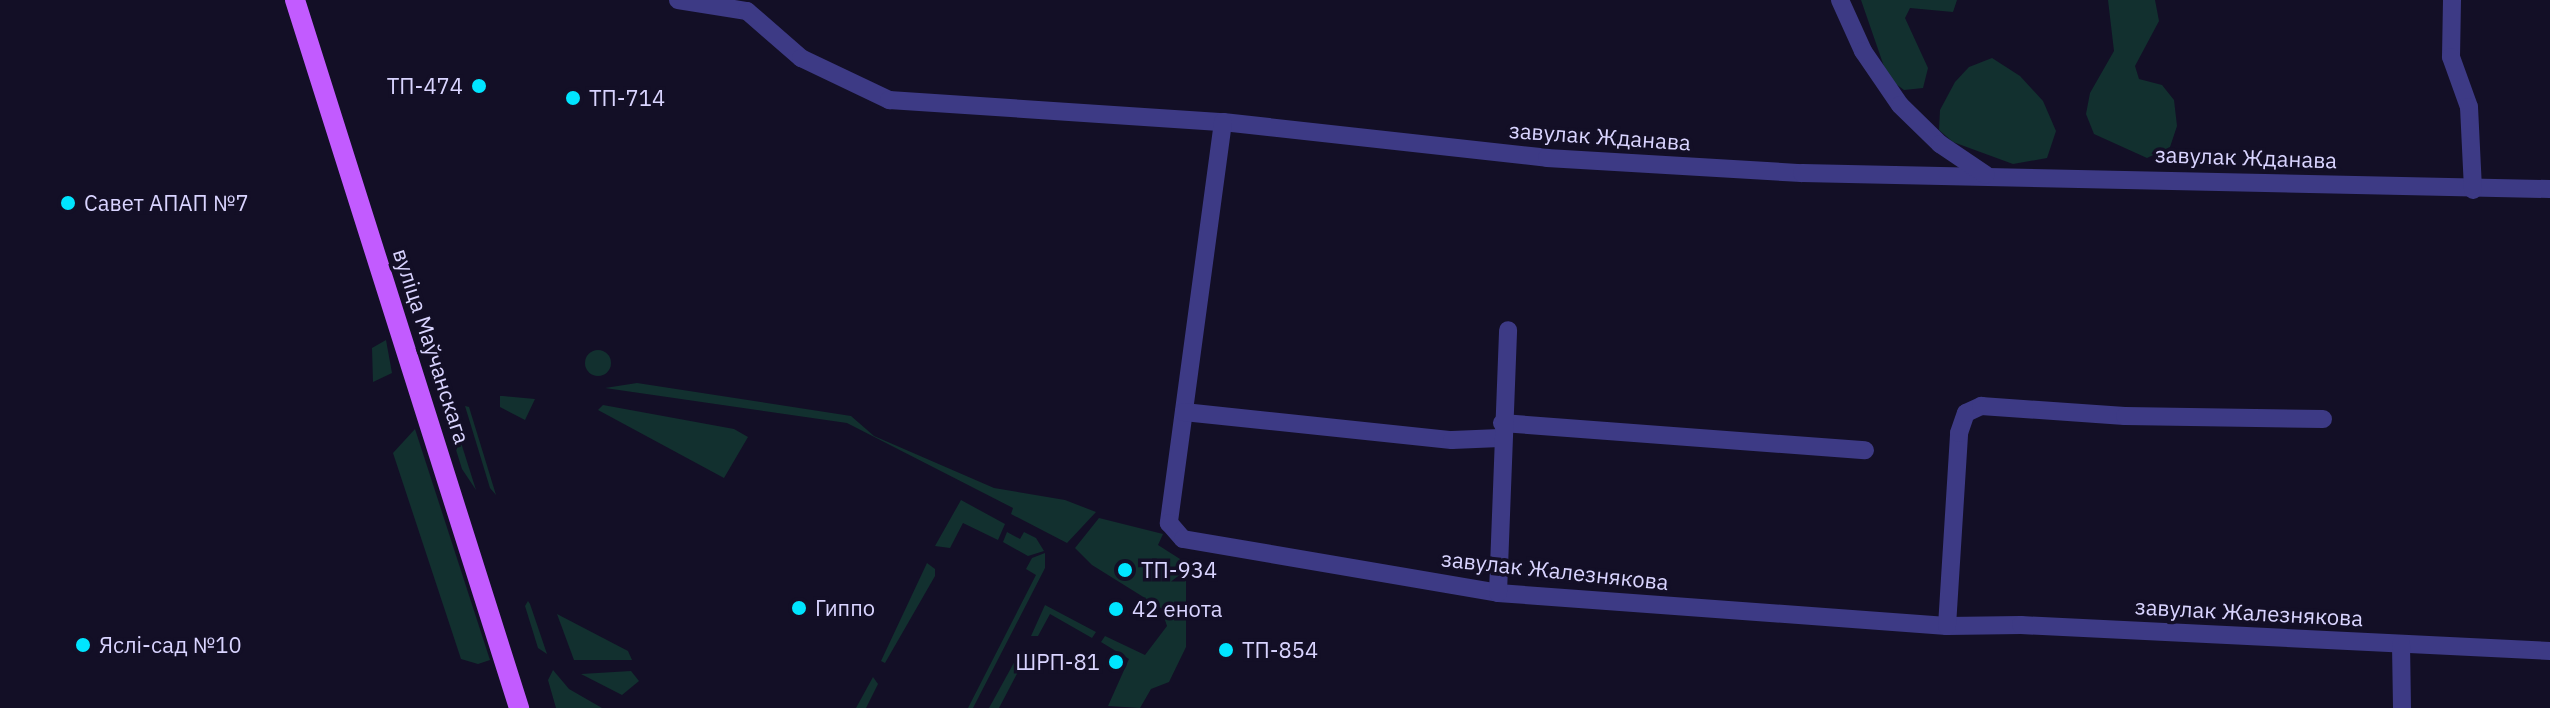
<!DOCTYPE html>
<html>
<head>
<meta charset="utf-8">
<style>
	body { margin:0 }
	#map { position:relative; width:2550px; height:708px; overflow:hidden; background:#130f26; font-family:"IBM Plex Sans",sans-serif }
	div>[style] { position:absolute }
	.green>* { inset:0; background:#12302f }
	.round { border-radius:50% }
	.minor>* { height:18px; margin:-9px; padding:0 9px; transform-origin:9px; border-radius:9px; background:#3d3a85 }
	.major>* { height:20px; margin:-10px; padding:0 10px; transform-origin:10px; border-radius:10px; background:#c25bff }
	.dots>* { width:22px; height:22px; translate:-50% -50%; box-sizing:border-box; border:4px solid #130f26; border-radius:50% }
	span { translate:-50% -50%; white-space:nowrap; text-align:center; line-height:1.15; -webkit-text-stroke:7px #130f26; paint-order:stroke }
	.poi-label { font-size:22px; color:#d9d4ff }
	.right { translate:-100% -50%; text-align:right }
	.left { translate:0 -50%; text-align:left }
	.street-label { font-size:22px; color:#d9d4ff }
</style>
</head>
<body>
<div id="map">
	<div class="green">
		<i style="clip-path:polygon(1861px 0,1957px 0,1953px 12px,1910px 8px,1905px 18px,1928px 68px,1923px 88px,1904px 90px,1888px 78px)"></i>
		<i style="clip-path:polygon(2108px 0,2155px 0,2159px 21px,2135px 66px,2139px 79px,2162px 85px,2174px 100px,2177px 126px,2170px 147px,2147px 158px,2094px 134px,2086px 114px,2090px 93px,2114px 51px)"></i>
		<i style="clip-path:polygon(1992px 58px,2020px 76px,2043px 101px,2056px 131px,2047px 158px,2013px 164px,1953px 142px,1939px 130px,1940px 110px,1955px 82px,1969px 67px)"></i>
		<i style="clip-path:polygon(386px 340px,392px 373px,373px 382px,372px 348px)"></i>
		<i class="round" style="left:585px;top:350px;width:26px;height:26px"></i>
		<i style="clip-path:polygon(637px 383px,851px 416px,874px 436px,994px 488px,1065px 500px,1096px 512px,1067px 543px,1011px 514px,1013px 508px,847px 423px,605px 388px)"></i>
		<i style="clip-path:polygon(500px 396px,503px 396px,535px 399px,525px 420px,500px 407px)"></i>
		<i style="clip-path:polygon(603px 405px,734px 429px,748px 437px,724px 478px,598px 410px)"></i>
		<i style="clip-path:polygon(465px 406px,469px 407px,496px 495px,490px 488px)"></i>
		<i style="clip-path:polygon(447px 421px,457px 430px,476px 490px,462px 469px)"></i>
		<i style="clip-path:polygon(415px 429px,490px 660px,478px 664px,461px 659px,393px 453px)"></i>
		<i style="clip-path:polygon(961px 500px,1005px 524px,998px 540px,963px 523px,950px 548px,935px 546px)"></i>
		<i style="clip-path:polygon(1099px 518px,1163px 534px,1158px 545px,1180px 559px,1186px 575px,1186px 647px,1169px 682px,1151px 689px,1140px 708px,1108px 706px,1129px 659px,1101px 642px,1105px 636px,1145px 655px,1167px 626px,1161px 608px,1092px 565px,1075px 548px)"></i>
		<i style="clip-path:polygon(1007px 532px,1020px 539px,1024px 532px,1036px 538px,1044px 551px,1028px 556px,1003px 542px)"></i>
		<i style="clip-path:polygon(1045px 553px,1045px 568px,973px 708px,968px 708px,1036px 575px,1026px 569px,1032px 558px)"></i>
		<i style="clip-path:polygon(927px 563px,935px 569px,935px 576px,885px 663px,881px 661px)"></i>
		<i style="clip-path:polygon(528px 601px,530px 604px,547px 654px,538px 648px,525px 606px)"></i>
		<i style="clip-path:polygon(1045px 605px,1096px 632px,1092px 638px,1050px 614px,1038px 636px,1031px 636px)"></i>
		<i style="clip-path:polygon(557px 614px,628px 651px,632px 660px,574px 660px)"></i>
		<i style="clip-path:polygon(1016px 659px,1022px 664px,999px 708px,989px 708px)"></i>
		<i style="clip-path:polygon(553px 670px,569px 689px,602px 708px,556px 708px,548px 680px)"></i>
		<i style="clip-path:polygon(631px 671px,639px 681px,622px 695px,581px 674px)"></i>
		<i style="clip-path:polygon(873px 677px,878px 684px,866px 708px,856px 708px)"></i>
	</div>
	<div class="minor">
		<i style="left:678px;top:0;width:70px;rotate:9.1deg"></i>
		<i style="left:747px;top:11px;width:72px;rotate:41deg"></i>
		<i style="left:801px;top:58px;width:98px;rotate:25.5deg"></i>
		<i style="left:889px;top:100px;width:335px;rotate:3.8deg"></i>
		<i style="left:1223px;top:122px;width:326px;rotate:6.3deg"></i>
		<i style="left:1547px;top:158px;width:255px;rotate:3.4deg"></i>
		<i style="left:1802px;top:173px;width:748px;rotate:1.23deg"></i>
		<i style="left:1840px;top:0;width:56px;rotate:65.7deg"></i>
		<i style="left:1863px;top:51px;width:65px;rotate:55.6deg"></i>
		<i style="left:1900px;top:105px;width:56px;rotate:44.3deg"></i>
		<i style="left:1940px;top:144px;width:55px;rotate:34deg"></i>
		<i style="left:2452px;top:0;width:57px;rotate:91deg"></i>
		<i style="left:2451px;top:57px;width:53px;rotate:70.2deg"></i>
		<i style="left:2469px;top:107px;width:83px;rotate:87.2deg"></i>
		<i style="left:1223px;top:122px;width:405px;rotate:97.7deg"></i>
		<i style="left:1169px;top:523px;width:21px;rotate:49deg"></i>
		<i style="left:1183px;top:539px;width:320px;rotate:9.7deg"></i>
		<i style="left:1498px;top:593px;width:450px;rotate:4.2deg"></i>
		<i style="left:1947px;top:626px;width:74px;rotate:-0.8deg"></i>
		<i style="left:2021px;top:625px;width:530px;rotate:2.81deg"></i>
		<i style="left:1184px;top:412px;width:269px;rotate:6deg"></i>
		<i style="left:1452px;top:440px;width:48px;rotate:-2.4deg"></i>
		<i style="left:1502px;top:423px;width:364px;rotate:4.3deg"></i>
		<i style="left:1498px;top:593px;width:263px;rotate:-87.8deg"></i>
		<i style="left:1947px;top:626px;width:193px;rotate:-86.4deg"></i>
		<i style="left:1959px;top:433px;width:21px;rotate:-71deg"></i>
		<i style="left:1966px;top:413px;width:17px;rotate:-25deg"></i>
		<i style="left:1981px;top:406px;width:144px;rotate:4deg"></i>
		<i style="left:2125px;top:416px;width:198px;rotate:0.9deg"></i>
		<i style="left:2401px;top:644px;width:64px;rotate:89.1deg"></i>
	</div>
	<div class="major">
		<i style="left:295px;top:0;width:743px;rotate:72.44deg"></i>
	</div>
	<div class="dots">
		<i style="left:479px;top:86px;background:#00e5ff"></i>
		<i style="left:573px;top:98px;background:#00e5ff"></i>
		<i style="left:68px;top:203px;background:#00e5ff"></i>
		<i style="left:1125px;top:570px;background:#00e5ff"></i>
		<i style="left:799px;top:608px;background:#00e5ff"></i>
		<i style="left:1116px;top:609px;background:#00e5ff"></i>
		<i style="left:83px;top:645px;background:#00e5ff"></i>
		<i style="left:1226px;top:650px;background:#00e5ff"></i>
		<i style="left:1116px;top:662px;background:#00e5ff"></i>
	</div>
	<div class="poi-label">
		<span class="right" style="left:463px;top:86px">ТП-474</span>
		<span class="left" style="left:589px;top:98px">ТП-714</span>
		<span class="left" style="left:84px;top:203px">Савет АПАП №7</span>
		<span class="left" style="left:1141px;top:570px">ТП-934</span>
		<span class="left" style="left:815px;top:608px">Гиппо</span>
		<span class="left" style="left:1132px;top:609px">42 енота</span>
		<span class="left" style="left:99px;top:645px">Яслі-сад №10</span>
		<span class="left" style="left:1242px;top:650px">ТП-854</span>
		<span class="right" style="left:1100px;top:662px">ШРП-81</span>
	</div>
	<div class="street-label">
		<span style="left:1600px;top:136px;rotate:4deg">завулак Жданава</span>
		<span style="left:2246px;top:157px;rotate:2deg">завулак Жданава</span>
		<span style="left:432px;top:346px;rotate:72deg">вуліца Маўчанскага</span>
		<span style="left:1555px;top:570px;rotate:6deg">завулак Жалезнякова</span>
		<span style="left:2249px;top:612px;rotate:3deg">завулак Жалезнякова</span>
	</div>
</div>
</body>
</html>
